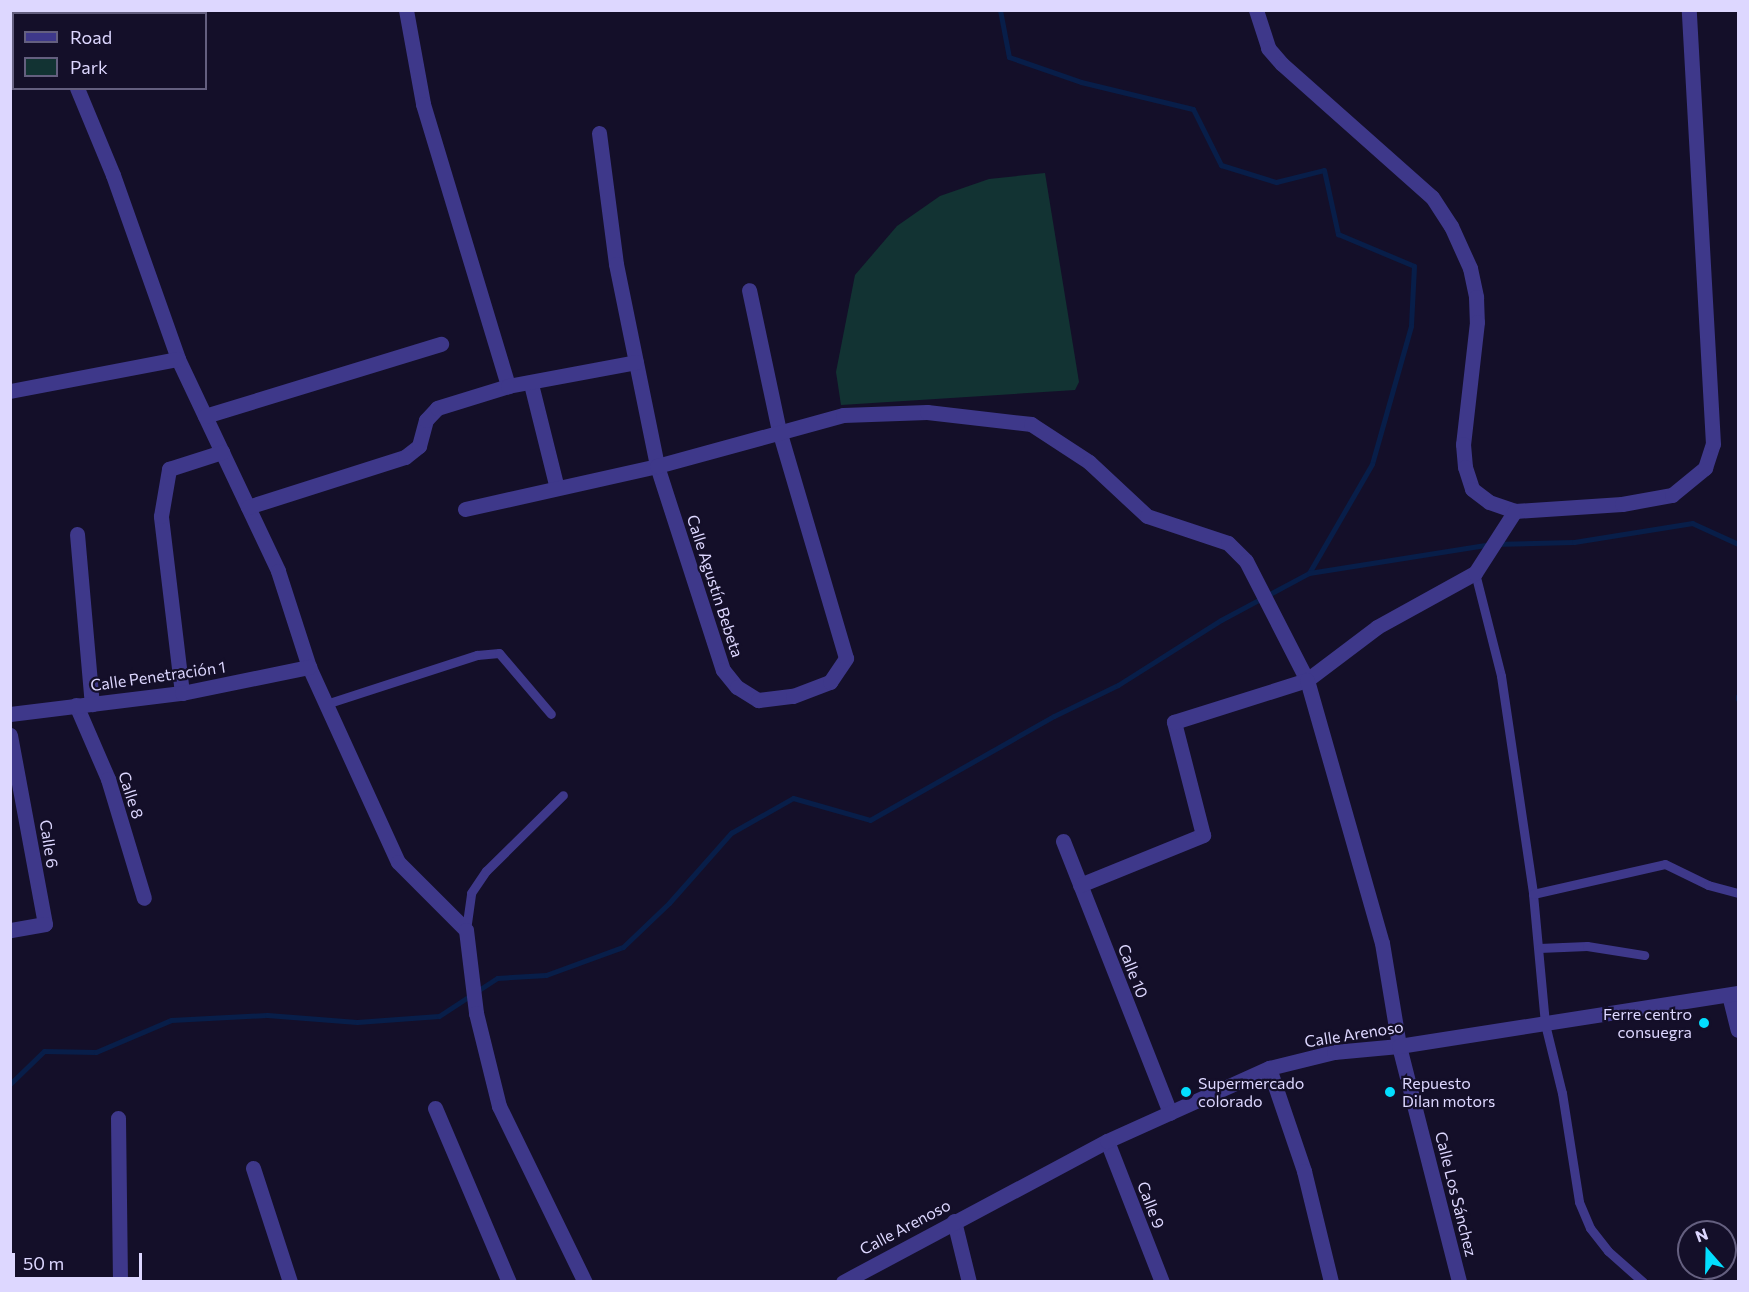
<!DOCTYPE html>
<html>
<head>
<meta charset="utf-8">
<style>
	body { margin:0 }
	#map { position:relative; width:1749px; height:1292px; overflow:hidden; background:#140f29; font-family:Commissioner,sans-serif }
	div>[style] { position:absolute }
	.green>* { inset:0; background:#123333 }
	.stream>* { height:5px; margin:-2.5px; padding:0 2.5px; transform-origin:2.5px; border-radius:2.5px; background:#081e49 }
	.lane>* { height:9px; margin:-4.5px; padding:0 4.5px; transform-origin:4.5px; border-radius:4.5px; background:#3e388a }
	.street>* { height:15px; margin:-7.5px; padding:0 7.5px; transform-origin:7.5px; border-radius:7.5px; background:#3e388a }
	.dots>* { width:16px; height:16px; translate:-50% -50%; box-sizing:border-box; border:3px solid #140f29; border-radius:50% }
	span { translate:-50% -50%; white-space:nowrap; text-align:center; line-height:1.15; -webkit-text-stroke:4.5px #140f29; paint-order:stroke }
	.street-label { font-size:16px; color:#ddd7ff }
	.poi-label { font-size:16px; color:#ddd7ff }
	.right { translate:-100% -50%; text-align:right }
	.left { translate:0 -50%; text-align:left }
	.frame { position:absolute; inset:0; border:12px solid #ddd7ff; pointer-events:none }
	.legend { position:absolute; left:12px; top:12px; width:195px; height:78px; box-sizing:border-box; background:#140f29; border:2px solid #645f7f; margin:0; padding:8px 10px; list-style:none; font-size:18px; color:#ddd7ff }
	.legend li { display:flex; align-items:center; gap:12px; height:30px }
	.legend b { width:30px; border:2px solid #645f7f }
	.north { position:absolute; left:1677px; top:1220px; width:60px; height:60px; box-sizing:border-box; background:#140f29; border:2px solid #645f7f; border-radius:50%; rotate:340deg; font-size:16px; font-weight:700; line-height:24px; text-align:center; color:#ddd7ff }
	.north::after { content:''; display:block; margin:auto; width:21px; height:27px; background:#03deff; clip-path:polygon(50% 0,100% 100%,50% 72%,0 100%) }
	.scale { position:absolute; left:12px; top:1253px; width:130px; height:27px; box-sizing:border-box; border:3px solid #ddd7ff; border-top:0; padding-left:8px; font-size:18px; line-height:21px; white-space:nowrap; color:#ddd7ff; -webkit-text-stroke:4px #140f29; paint-order:stroke }
</style>
</head>
<body>
<div id="map">
	<div class="green">
		<i style="clip-path:polygon(1045px 173px,1079px 382px,1075px 390px,841px 405px,836px 372px,855px 275px,897px 226px,940px 196px,989px 179px)"></i>
	</div>
	<div class="stream">
		<i style="left:1000px;top:10px;width:48px;rotate:79.2deg"></i>
		<i style="left:1009px;top:57px;width:76px;rotate:19.1deg"></i>
		<i style="left:1081px;top:82px;width:115px;rotate:13.6deg"></i>
		<i style="left:1193px;top:109px;width:63px;rotate:63.4deg"></i>
		<i style="left:1221px;top:165px;width:58px;rotate:17.2deg"></i>
		<i style="left:1276px;top:182px;width:49px;rotate:-14deg"></i>
		<i style="left:1324px;top:170px;width:66px;rotate:77.7deg"></i>
		<i style="left:1338px;top:234px;width:82px;rotate:22.8deg"></i>
		<i style="left:1414px;top:266px;width:60px;rotate:92.9deg"></i>
		<i style="left:1411px;top:326px;width:143px;rotate:105.8deg"></i>
		<i style="left:1372px;top:464px;width:126px;rotate:120deg"></i>
		<i style="left:1738px;top:696px;width:3px;rotate:90deg"></i>
		<i style="left:10px;top:1084px;width:47px;rotate:-44.1deg"></i>
		<i style="left:44px;top:1051px;width:52px;rotate:1.1deg"></i>
		<i style="left:96px;top:1052px;width:82px;rotate:-23.1deg"></i>
		<i style="left:171px;top:1020px;width:96px;rotate:-3deg"></i>
		<i style="left:267px;top:1015px;width:90px;rotate:4.4deg"></i>
		<i style="left:357px;top:1022px;width:82px;rotate:-4.2deg"></i>
		<i style="left:439px;top:1016px;width:69px;rotate:-33.2deg"></i>
		<i style="left:497px;top:978px;width:49px;rotate:-3.5deg"></i>
		<i style="left:546px;top:975px;width:82px;rotate:-20deg"></i>
		<i style="left:623px;top:947px;width:64px;rotate:-43.7deg"></i>
		<i style="left:669px;top:903px;width:94px;rotate:-48.5deg"></i>
		<i style="left:731px;top:833px;width:71px;rotate:-29.4deg"></i>
		<i style="left:793px;top:798px;width:80px;rotate:15.9deg"></i>
		<i style="left:870px;top:820px;width:211px;rotate:-29.5deg"></i>
		<i style="left:1054px;top:716px;width:71px;rotate:-25.8deg"></i>
		<i style="left:1118px;top:685px;width:122px;rotate:-32.3deg"></i>
		<i style="left:1221px;top:620px;width:100px;rotate:-28.1deg"></i>
		<i style="left:1309px;top:573px;width:185px;rotate:-9deg"></i>
		<i style="left:1492px;top:544px;width:82px;rotate:-1.4deg"></i>
		<i style="left:1574px;top:542px;width:120px;rotate:-9.1deg"></i>
		<i style="left:1692px;top:523px;width:51px;rotate:24.5deg"></i>
	</div>
	<div class="lane">
		<i style="left:1475px;top:573px;width:106px;rotate:75.8deg"></i>
		<i style="left:1501px;top:676px;width:220px;rotate:81.6deg"></i>
		<i style="left:1533px;top:894px;width:131px;rotate:84.7deg"></i>
		<i style="left:1545px;top:1024px;width:71px;rotate:76.2deg"></i>
		<i style="left:1562px;top:1093px;width:110px;rotate:81.1deg"></i>
		<i style="left:1579px;top:1202px;width:28px;rotate:67deg"></i>
		<i style="left:1590px;top:1228px;width:29px;rotate:52deg"></i>
		<i style="left:1608px;top:1251px;width:47px;rotate:41.5deg"></i>
		<i style="left:326px;top:704px;width:159px;rotate:-18deg"></i>
		<i style="left:477px;top:655px;width:22px;rotate:-5deg"></i>
		<i style="left:499px;top:653px;width:80px;rotate:49.6deg"></i>
		<i style="left:1533px;top:894px;width:135px;rotate:-12.8deg"></i>
		<i style="left:1665px;top:864px;width:48px;rotate:26deg"></i>
		<i style="left:1708px;top:885px;width:31px;rotate:15deg"></i>
		<i style="left:466px;top:930px;width:37px;rotate:-82deg"></i>
		<i style="left:471px;top:893px;width:27px;rotate:-56deg"></i>
		<i style="left:486px;top:871px;width:108px;rotate:-44.6deg"></i>
		<i style="left:1539px;top:948px;width:48px;rotate:-2.4deg"></i>
		<i style="left:1587px;top:946px;width:58px;rotate:9deg"></i>
	</div>
	<div class="street">
		<i style="left:406px;top:10px;width:96px;rotate:79.7deg"></i>
		<i style="left:423px;top:104px;width:295px;rotate:73.2deg"></i>
		<i style="left:1256px;top:10px;width:40px;rotate:72deg"></i>
		<i style="left:1268px;top:48px;width:21px;rotate:49deg"></i>
		<i style="left:1282px;top:64px;width:200px;rotate:41.6deg"></i>
		<i style="left:1432px;top:197px;width:35px;rotate:57deg"></i>
		<i style="left:1451px;top:226px;width:46px;rotate:65.7deg"></i>
		<i style="left:1470px;top:268px;width:30px;rotate:78deg"></i>
		<i style="left:1476px;top:297px;width:25px;rotate:88deg"></i>
		<i style="left:1477px;top:322px;width:123px;rotate:96.5deg"></i>
		<i style="left:1463px;top:444px;width:23px;rotate:85deg"></i>
		<i style="left:1465px;top:467px;width:23px;rotate:72deg"></i>
		<i style="left:1472px;top:489px;width:21px;rotate:37deg"></i>
		<i style="left:1489px;top:502px;width:28px;rotate:19deg"></i>
		<i style="left:1515px;top:511px;width:107px;rotate:-3.7deg"></i>
		<i style="left:1622px;top:504px;width:51px;rotate:-10.2deg"></i>
		<i style="left:1672px;top:495px;width:43px;rotate:-39.3deg"></i>
		<i style="left:1705px;top:468px;width:25px;rotate:-72deg"></i>
		<i style="left:1713px;top:444px;width:435px;rotate:-93.2deg"></i>
		<i style="left:52px;top:14px;width:4px;rotate:-63deg"></i>
		<i style="left:10px;top:59px;width:4px;rotate:-27deg"></i>
		<i style="left:77px;top:88px;width:94px;rotate:67.5deg"></i>
		<i style="left:113px;top:175px;width:195px;rotate:70.5deg"></i>
		<i style="left:178px;top:359px;width:234px;rotate:64.7deg"></i>
		<i style="left:278px;top:571px;width:101px;rotate:72.1deg"></i>
		<i style="left:309px;top:667px;width:214px;rotate:65.5deg"></i>
		<i style="left:398px;top:862px;width:96px;rotate:45deg"></i>
		<i style="left:466px;top:930px;width:84px;rotate:83.1deg"></i>
		<i style="left:476px;top:1013px;width:96px;rotate:76.1deg"></i>
		<i style="left:499px;top:1106px;width:196px;rotate:64deg"></i>
		<i style="left:599px;top:133px;width:132px;rotate:82.6deg"></i>
		<i style="left:616px;top:264px;width:206px;rotate:78.5deg"></i>
		<i style="left:657px;top:466px;width:214px;rotate:72.1deg"></i>
		<i style="left:723px;top:670px;width:22px;rotate:51deg"></i>
		<i style="left:737px;top:687px;width:25px;rotate:32deg"></i>
		<i style="left:758px;top:700px;width:35px;rotate:-7deg"></i>
		<i style="left:793px;top:696px;width:40px;rotate:-21deg"></i>
		<i style="left:830px;top:682px;width:29px;rotate:-56deg"></i>
		<i style="left:846px;top:658px;width:237px;rotate:-106.4deg"></i>
		<i style="left:779px;top:431px;width:144px;rotate:-102deg"></i>
		<i style="left:531px;top:384px;width:107px;rotate:76deg"></i>
		<i style="left:10px;top:391px;width:171px;rotate:-10.8deg"></i>
		<i style="left:205px;top:416px;width:247px;rotate:-17deg"></i>
		<i style="left:248px;top:507px;width:165px;rotate:-17.7deg"></i>
		<i style="left:405px;top:457px;width:18px;rotate:-38deg"></i>
		<i style="left:419px;top:446px;width:27px;rotate:-75deg"></i>
		<i style="left:426px;top:420px;width:16px;rotate:-47deg"></i>
		<i style="left:437px;top:408px;width:74px;rotate:-17.2deg"></i>
		<i style="left:508px;top:386px;width:130px;rotate:-10.6deg"></i>
		<i style="left:465px;top:509px;width:197px;rotate:-12.6deg"></i>
		<i style="left:657px;top:466px;width:193px;rotate:-15.3deg"></i>
		<i style="left:843px;top:415px;width:84px;rotate:-2deg"></i>
		<i style="left:927px;top:412px;width:105px;rotate:6.6deg"></i>
		<i style="left:1031px;top:424px;width:69px;rotate:33.2deg"></i>
		<i style="left:1089px;top:462px;width:79px;rotate:43deg"></i>
		<i style="left:1147px;top:516px;width:85px;rotate:18.4deg"></i>
		<i style="left:1228px;top:543px;width:25px;rotate:45deg"></i>
		<i style="left:1246px;top:561px;width:134px;rotate:62.9deg"></i>
		<i style="left:1307px;top:680px;width:88px;rotate:-37.1deg"></i>
		<i style="left:1377px;top:627px;width:112px;rotate:-28.9deg"></i>
		<i style="left:1475px;top:573px;width:74px;rotate:-57.2deg"></i>
		<i style="left:77px;top:534px;width:171px;rotate:85deg"></i>
		<i style="left:182px;top:693px;width:178px;rotate:-96.8deg"></i>
		<i style="left:161px;top:516px;width:48px;rotate:-80.3deg"></i>
		<i style="left:169px;top:469px;width:56px;rotate:-17.8deg"></i>
		<i style="left:76px;top:705px;width:81px;rotate:66.6deg"></i>
		<i style="left:108px;top:779px;width:124px;rotate:73.2deg"></i>
		<i style="left:10px;top:714px;width:173px;rotate:-7deg"></i>
		<i style="left:182px;top:693px;width:130px;rotate:-11.6deg"></i>
		<i style="left:10px;top:735px;width:192px;rotate:79.5deg"></i>
		<i style="left:45px;top:924px;width:36px;rotate:170deg"></i>
		<i style="left:1063px;top:841px;width:292px;rotate:68.5deg"></i>
		<i style="left:1080px;top:885px;width:133px;rotate:-22.1deg"></i>
		<i style="left:1203px;top:835px;width:117px;rotate:-104.4deg"></i>
		<i style="left:1174px;top:722px;width:139px;rotate:-17.5deg"></i>
		<i style="left:1307px;top:680px;width:273px;rotate:74.1deg"></i>
		<i style="left:1382px;top:943px;width:104px;rotate:80.6deg"></i>
		<i style="left:1399px;top:1046px;width:244px;rotate:75.7deg"></i>
		<i style="left:1729px;top:995px;width:36px;rotate:76deg"></i>
		<i style="left:1269px;top:1068px;width:109px;rotate:71.2deg"></i>
		<i style="left:1304px;top:1171px;width:114px;rotate:76.3deg"></i>
		<i style="left:435px;top:1108px;width:189px;rotate:67deg"></i>
		<i style="left:118px;top:1118px;width:164px;rotate:89.3deg"></i>
		<i style="left:1107px;top:1141px;width:151px;rotate:68.7deg"></i>
		<i style="left:253px;top:1168px;width:120px;rotate:72deg"></i>
		<i style="left:954px;top:1221px;width:63px;rotate:76.2deg"></i>
		<i style="left:843px;top:1282px;width:299px;rotate:-28.1deg"></i>
		<i style="left:1107px;top:1141px;width:178px;rotate:-24.3deg"></i>
		<i style="left:1269px;top:1068px;width:67px;rotate:-13.8deg"></i>
		<i style="left:1334px;top:1052px;width:65px;rotate:-5.3deg"></i>
		<i style="left:1399px;top:1046px;width:343px;rotate:-8.9deg"></i>
	</div>
	<div class="dots">
		<i style="left:1704px;top:1023px;background:#03deff"></i>
		<i style="left:1186px;top:1092px;background:#03deff"></i>
		<i style="left:1390px;top:1092px;background:#03deff"></i>
	</div>
	<div class="street-label">
		<span style="left:715px;top:586px;rotate:72deg">Calle Agustín Bebeta</span>
		<span style="left:158px;top:676px;rotate:-8deg">Calle Penetración 1</span>
		<span style="left:131px;top:795px;rotate:72deg">Calle 8</span>
		<span style="left:49px;top:844px;rotate:81deg">Calle 6</span>
		<span style="left:1133px;top:971px;rotate:69deg">Calle 10</span>
		<span style="left:1354px;top:1034px;rotate:-9deg">Calle Arenoso</span>
		<span style="left:1456px;top:1194px;rotate:76deg">Calle Los Sánchez</span>
		<span style="left:1151px;top:1205px;rotate:69deg">Calle 9</span>
		<span style="left:905px;top:1227px;rotate:-28deg">Calle Arenoso</span>
	</div>
	<div class="poi-label">
		<span class="right" style="left:1692px;top:1023px">Ferre centro<br>consuegra</span>
		<span class="left" style="left:1198px;top:1092px">Supermercado<br>colorado</span>
		<span class="left" style="left:1402px;top:1092px">Repuesto<br>Dilan motors</span>
	</div>
	<div class="frame"></div>
	<ul class="legend">
	<li><b style="height:8px;background:#3e388a"></b>Road</li>
	<li><b style="height:16px;background:#123333"></b>Park</li>
	</ul>
	<div class="north">N</div>
	<div class="scale">50 m</div>
</div>
</body>
</html>
